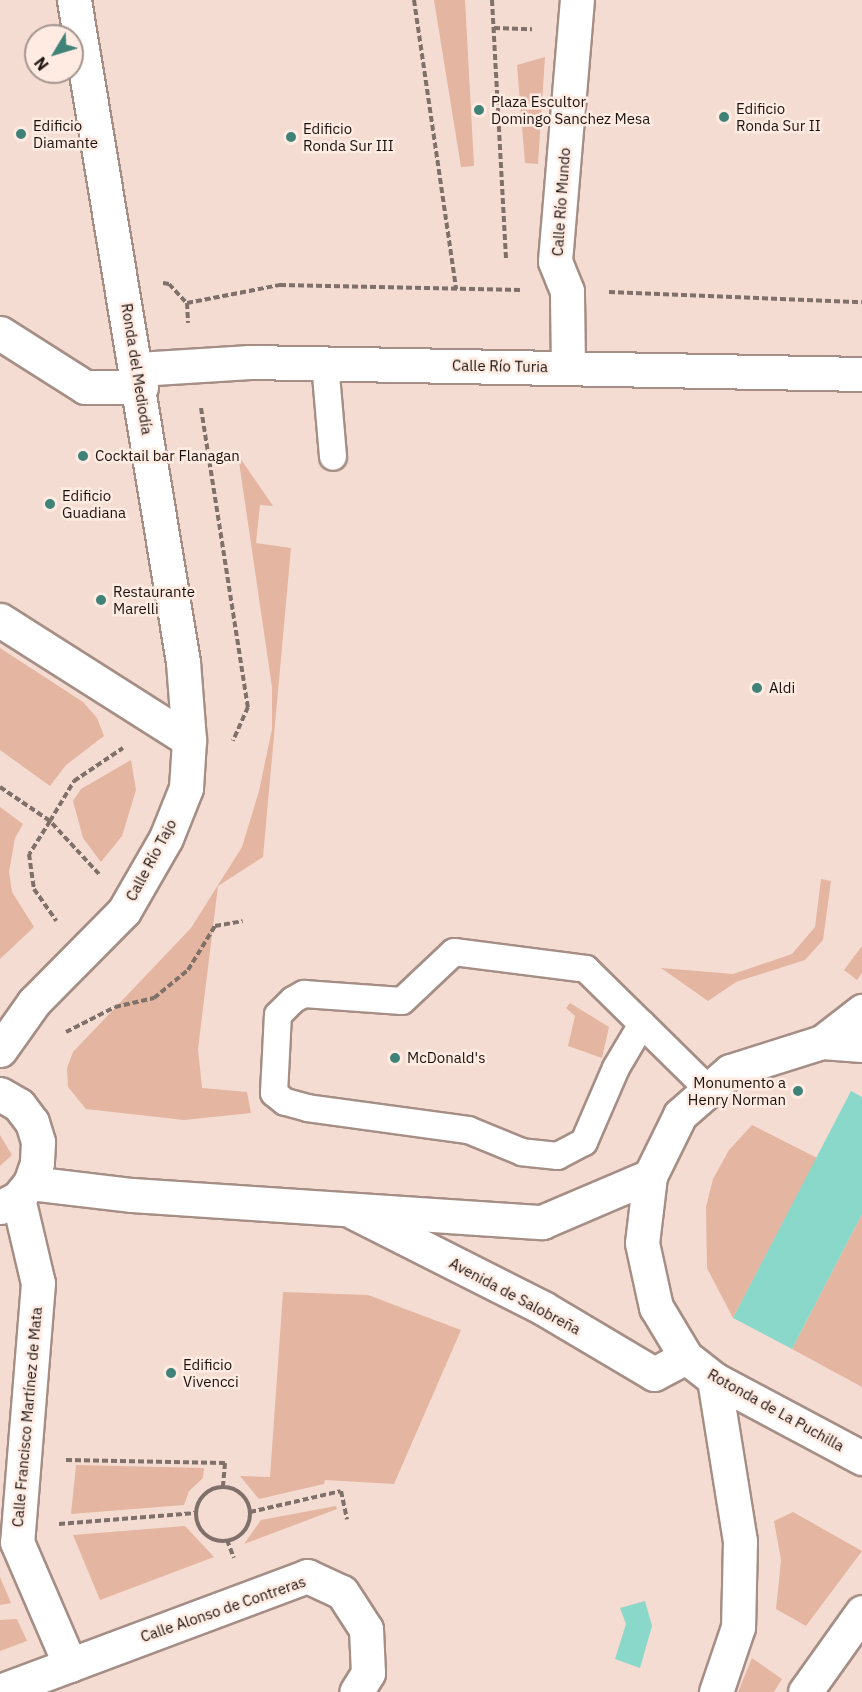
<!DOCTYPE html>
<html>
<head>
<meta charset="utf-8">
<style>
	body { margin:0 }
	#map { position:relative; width:862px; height:1692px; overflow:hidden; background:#f5dcd2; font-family:"IBM Plex Sans",sans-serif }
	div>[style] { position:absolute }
	.green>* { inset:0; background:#e4b5a0 }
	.water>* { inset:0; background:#8ad8c9 }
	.path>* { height:4px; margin-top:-2px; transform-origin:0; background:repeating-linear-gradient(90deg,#7f7069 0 6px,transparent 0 9px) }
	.path>.ring { margin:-2px; padding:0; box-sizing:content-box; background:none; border:4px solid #7f7069; border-radius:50% }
	.roads { filter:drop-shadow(2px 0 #a58e85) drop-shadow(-2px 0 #a58e85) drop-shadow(0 2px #a58e85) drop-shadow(0 -2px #a58e85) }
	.service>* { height:26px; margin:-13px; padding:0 13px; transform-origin:13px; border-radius:13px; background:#fff }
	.minor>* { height:33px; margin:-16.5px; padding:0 16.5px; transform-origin:16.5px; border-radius:16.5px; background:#fff }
	.tertiary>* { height:33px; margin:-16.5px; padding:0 16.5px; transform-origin:16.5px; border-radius:16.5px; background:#fff }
	.secondary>* { height:33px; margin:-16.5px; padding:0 16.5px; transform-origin:16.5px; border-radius:16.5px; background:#fff }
	.dots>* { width:16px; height:16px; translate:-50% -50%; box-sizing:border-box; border:3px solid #ffebe2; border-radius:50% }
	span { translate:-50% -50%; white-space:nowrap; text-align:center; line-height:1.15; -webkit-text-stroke:5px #ffebe2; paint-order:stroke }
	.poi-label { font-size:15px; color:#1b130f }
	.left { translate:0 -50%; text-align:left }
	.right { translate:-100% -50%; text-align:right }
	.street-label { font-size:15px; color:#1b130f }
	.north { position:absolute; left:24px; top:24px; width:60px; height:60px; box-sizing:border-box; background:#ffebe2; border:2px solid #a4958e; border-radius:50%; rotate:232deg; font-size:16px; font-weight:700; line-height:24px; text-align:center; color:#1b130f }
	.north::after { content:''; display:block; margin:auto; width:21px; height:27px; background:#3f8378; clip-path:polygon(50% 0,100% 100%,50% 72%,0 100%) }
</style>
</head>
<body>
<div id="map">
	<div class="green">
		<i style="clip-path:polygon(434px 0,465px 0,474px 166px,461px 167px)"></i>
		<i style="clip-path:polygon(545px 57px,538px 164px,525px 163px,517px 65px)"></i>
		<i style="clip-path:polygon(238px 455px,273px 506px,260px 505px,256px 543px,291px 548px,263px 857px,218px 886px,198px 1049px,202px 1088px,247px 1092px,251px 1113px,184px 1120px,86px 1109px,68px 1087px,67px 1068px,73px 1052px,191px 928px,242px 847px,259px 791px,272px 729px,272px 687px)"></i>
		<i style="clip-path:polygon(0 648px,83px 702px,97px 718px,104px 736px,66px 765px,50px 786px,0 750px)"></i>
		<i style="clip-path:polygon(131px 760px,136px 790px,122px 836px,101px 862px,83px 838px,73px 801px,81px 789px)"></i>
		<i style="clip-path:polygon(0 807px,23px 824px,15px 838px,9px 872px,12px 892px,34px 927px,0 959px)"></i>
		<i style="clip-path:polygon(821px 879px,831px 881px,823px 940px,805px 960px,736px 982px,708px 1001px,661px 968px,733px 974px,792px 954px,815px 927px)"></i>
		<i style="clip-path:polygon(862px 946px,862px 973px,857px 980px,844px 970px)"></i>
		<i style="clip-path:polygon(570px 1003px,609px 1027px,602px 1058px,568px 1046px,575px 1016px,566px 1008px)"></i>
		<i style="clip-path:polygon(752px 1125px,817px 1158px,733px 1318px,707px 1268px,706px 1207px,713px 1179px,729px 1150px)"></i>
		<i style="clip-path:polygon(0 1135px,12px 1155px,0 1166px)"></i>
		<i style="clip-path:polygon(862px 1214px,862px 1387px,792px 1349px)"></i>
		<i style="clip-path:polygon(283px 1292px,368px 1295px,461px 1330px,394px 1484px,325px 1480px,324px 1484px,259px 1499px,240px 1476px,270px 1477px)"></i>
		<i style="clip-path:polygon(76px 1465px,204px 1468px,203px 1478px,189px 1491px,184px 1505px,71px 1514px)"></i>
		<i style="clip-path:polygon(336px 1506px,337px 1509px,244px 1544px,261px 1520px)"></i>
		<i style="clip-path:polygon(793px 1512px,862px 1551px,806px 1626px,776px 1609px,781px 1560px,774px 1521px)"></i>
		<i style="clip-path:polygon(185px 1526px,214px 1557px,100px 1600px,73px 1535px)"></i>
		<i style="clip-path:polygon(0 1577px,11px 1603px,0 1605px)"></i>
		<i style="clip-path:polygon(17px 1619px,27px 1641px,0 1651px,0 1620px)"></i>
		<i style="clip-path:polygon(752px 1658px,782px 1679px,774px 1692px,738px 1692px)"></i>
	</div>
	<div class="water">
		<i style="clip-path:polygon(851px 1091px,862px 1097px,862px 1214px,792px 1349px,733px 1318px)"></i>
		<i style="clip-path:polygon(645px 1601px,652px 1626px,640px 1668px,615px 1659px,626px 1624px,620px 1608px)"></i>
	</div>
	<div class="path">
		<i style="left:414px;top:0;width:292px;rotate:81.7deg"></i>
		<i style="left:492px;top:0;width:261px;rotate:86.9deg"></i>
		<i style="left:494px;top:28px;width:38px;rotate:2deg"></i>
		<i style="left:163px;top:283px;width:6px;rotate:9deg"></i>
		<i style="left:169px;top:284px;width:26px;rotate:47deg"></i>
		<i style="left:187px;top:303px;width:95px;rotate:-11deg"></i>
		<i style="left:280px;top:285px;width:240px;rotate:1.2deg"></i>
		<i style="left:609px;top:292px;width:253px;rotate:2.3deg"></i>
		<i style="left:187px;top:303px;width:20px;rotate:87deg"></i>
		<i style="left:201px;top:408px;width:303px;rotate:81.1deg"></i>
		<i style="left:248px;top:707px;width:37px;rotate:114deg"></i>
		<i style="left:0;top:787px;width:60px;rotate:34.2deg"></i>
		<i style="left:50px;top:821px;width:39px;rotate:122deg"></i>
		<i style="left:29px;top:854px;width:35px;rotate:82deg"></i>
		<i style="left:34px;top:889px;width:39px;rotate:55deg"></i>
		<i style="left:99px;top:874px;width:72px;rotate:-132.8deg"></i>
		<i style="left:50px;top:821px;width:47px;rotate:-59deg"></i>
		<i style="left:74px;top:781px;width:59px;rotate:-34deg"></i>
		<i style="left:66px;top:1032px;width:55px;rotate:-27deg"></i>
		<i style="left:115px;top:1007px;width:40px;rotate:-13deg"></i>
		<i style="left:154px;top:998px;width:44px;rotate:-39.5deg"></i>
		<i style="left:188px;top:970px;width:52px;rotate:-58.5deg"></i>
		<i style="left:215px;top:926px;width:28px;rotate:-10deg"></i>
		<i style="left:66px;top:1460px;width:159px;rotate:1.1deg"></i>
		<i style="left:225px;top:1463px;width:24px;rotate:95deg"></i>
		<i class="ring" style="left:196px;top:1487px;width:50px;height:50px"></i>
		<i style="left:250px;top:1512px;width:93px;rotate:-13deg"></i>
		<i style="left:341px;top:1491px;width:29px;rotate:78deg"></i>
		<i style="left:59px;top:1524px;width:137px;rotate:-4.6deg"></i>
		<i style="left:227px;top:1540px;width:19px;rotate:69deg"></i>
	</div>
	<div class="roads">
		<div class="service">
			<i style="left:325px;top:363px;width:94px;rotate:85.1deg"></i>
			<i style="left:642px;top:1024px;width:51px;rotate:120.6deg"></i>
			<i style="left:616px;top:1068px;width:81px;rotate:113.4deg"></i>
			<i style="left:584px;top:1142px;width:30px;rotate:152deg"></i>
			<i style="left:558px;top:1156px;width:36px;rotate:-174deg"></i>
			<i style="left:522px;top:1152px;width:58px;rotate:-157.8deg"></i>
			<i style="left:468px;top:1130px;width:162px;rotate:-172.2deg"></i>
			<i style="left:308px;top:1108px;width:24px;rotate:-165deg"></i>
			<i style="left:285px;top:1102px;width:14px;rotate:-141deg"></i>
			<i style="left:274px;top:1093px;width:78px;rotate:-87.1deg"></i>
			<i style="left:278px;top:1015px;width:21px;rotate:-45deg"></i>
			<i style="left:293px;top:1000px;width:13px;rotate:-29deg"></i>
			<i style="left:304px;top:994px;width:98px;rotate:4.1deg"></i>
			<i style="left:402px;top:1001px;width:71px;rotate:-43.3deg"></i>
			<i style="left:454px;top:952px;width:133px;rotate:7.3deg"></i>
			<i style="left:586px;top:969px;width:78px;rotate:44.5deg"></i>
			<i style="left:642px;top:1024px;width:94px;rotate:44.6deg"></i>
		</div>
		<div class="minor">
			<i style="left:0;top:333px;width:101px;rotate:32.4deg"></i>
			<i style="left:85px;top:387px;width:56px"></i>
			<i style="left:568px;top:367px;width:76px;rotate:-90.8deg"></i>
			<i style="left:567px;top:291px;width:32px;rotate:-112deg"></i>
			<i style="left:555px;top:261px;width:262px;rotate:-85.2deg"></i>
			<i style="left:138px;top:369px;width:112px;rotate:-3.6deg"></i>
			<i style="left:250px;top:362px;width:612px;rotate:1.12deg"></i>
			<i style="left:0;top:620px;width:224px;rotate:32.4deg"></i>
			<i style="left:18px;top:1198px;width:87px;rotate:76.8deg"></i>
			<i style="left:38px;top:1283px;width:260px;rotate:94.6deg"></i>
			<i style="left:17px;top:1542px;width:134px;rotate:66.7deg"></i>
			<i style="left:0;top:1691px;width:328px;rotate:-20.5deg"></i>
			<i style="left:307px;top:1576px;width:38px;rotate:25deg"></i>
			<i style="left:342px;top:1592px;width:44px;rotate:57deg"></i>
			<i style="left:366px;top:1629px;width:44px;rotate:87.4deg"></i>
			<i style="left:368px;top:1673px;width:22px;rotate:122deg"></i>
		</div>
		<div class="tertiary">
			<i style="left:0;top:1050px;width:59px;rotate:-54.7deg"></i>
			<i style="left:34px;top:1002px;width:128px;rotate:-45.3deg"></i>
			<i style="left:124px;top:911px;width:84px;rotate:-60.1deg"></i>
			<i style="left:166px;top:838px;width:54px;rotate:-68.2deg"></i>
			<i style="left:186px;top:788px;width:48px;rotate:-86.4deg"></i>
			<i style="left:189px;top:740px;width:78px;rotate:-94.4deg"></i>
			<i style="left:183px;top:662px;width:671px;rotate:-99.35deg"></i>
		</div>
		<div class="secondary">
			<i style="left:822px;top:1042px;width:51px;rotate:-37.8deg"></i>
			<i style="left:862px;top:1045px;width:40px;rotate:-175.7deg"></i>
			<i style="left:822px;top:1042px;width:96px;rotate:162.5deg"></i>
			<i style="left:730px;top:1071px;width:67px;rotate:138.7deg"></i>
			<i style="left:680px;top:1115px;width:68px;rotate:116.2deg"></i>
			<i style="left:650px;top:1176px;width:67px;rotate:96.8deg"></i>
			<i style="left:642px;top:1243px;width:66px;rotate:77.7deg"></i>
			<i style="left:656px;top:1307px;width:58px;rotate:59deg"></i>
			<i style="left:686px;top:1357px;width:36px;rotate:38deg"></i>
			<i style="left:714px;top:1379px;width:168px;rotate:28.1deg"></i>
			<i style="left:0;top:1094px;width:22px;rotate:30deg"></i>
			<i style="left:19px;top:1105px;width:21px;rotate:53deg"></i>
			<i style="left:32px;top:1122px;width:21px;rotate:73deg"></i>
			<i style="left:38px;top:1142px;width:21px;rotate:93deg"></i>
			<i style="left:37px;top:1163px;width:21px;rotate:109deg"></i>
			<i style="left:30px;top:1183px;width:19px;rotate:129deg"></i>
			<i style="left:18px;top:1198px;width:20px;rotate:153deg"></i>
			<i style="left:30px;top:1183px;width:103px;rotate:6.7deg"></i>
			<i style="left:132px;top:1195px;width:411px;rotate:3.8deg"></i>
			<i style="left:542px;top:1222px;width:117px;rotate:-23.1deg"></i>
			<i style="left:355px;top:1213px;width:211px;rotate:26.8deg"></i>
			<i style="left:543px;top:1308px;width:129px;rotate:30.7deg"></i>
			<i style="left:654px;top:1374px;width:36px;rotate:-28deg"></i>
			<i style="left:714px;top:1379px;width:164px;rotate:80.9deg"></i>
			<i style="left:740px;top:1541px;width:86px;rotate:91.3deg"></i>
			<i style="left:738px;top:1627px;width:69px;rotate:108.7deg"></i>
			<i style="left:805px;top:1692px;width:98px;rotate:-54.5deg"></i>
		</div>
	</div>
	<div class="dots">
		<i style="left:479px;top:110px;background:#3f8378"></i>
		<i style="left:724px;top:117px;background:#3f8378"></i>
		<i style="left:21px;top:134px;background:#3f8378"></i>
		<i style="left:291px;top:137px;background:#3f8378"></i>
		<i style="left:83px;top:456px;background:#3f8378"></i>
		<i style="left:50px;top:504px;background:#3f8378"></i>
		<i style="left:101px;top:600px;background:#3f8378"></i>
		<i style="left:757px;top:688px;background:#3f8378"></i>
		<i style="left:395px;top:1058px;background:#3f8378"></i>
		<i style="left:798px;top:1091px;background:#3f8378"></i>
		<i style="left:171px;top:1373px;background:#3f8378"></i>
	</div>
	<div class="poi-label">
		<span class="left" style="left:491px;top:110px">Plaza Escultor<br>Domingo Sanchez Mesa</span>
		<span class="left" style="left:736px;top:117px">Edificio<br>Ronda Sur II</span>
		<span class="left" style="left:33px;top:134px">Edificio<br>Diamante</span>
		<span class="left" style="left:303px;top:137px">Edificio<br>Ronda Sur III</span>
		<span class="left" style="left:95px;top:456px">Cocktail bar Flanagan</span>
		<span class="left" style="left:62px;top:504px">Edificio<br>Guadiana</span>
		<span class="left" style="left:113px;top:600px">Restaurante<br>Marelli</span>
		<span class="left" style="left:769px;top:688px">Aldi</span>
		<span class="left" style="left:407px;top:1058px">McDonald's</span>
		<span class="right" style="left:786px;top:1091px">Monumento a<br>Henry Norman</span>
		<span class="left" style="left:183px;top:1373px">Edificio<br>Vivencci</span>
	</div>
	<div class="street-label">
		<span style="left:561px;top:202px;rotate:-86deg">Calle Río Mundo</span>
		<span style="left:500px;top:366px;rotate:1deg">Calle Río Turia</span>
		<span style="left:137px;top:369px;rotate:81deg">Ronda del Mediodía</span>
		<span style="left:151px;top:860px;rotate:-62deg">Calle Río Tajo</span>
		<span style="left:515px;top:1296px;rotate:28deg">Avenida de Salobreña</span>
		<span style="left:776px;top:1410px;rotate:29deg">Rotonda de La Puchilla</span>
		<span style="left:27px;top:1417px;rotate:-85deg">Calle Francisco Martínez de Mata</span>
		<span style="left:223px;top:1609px;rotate:-19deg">Calle Alonso de Contreras</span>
	</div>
	<div class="north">N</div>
</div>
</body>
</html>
